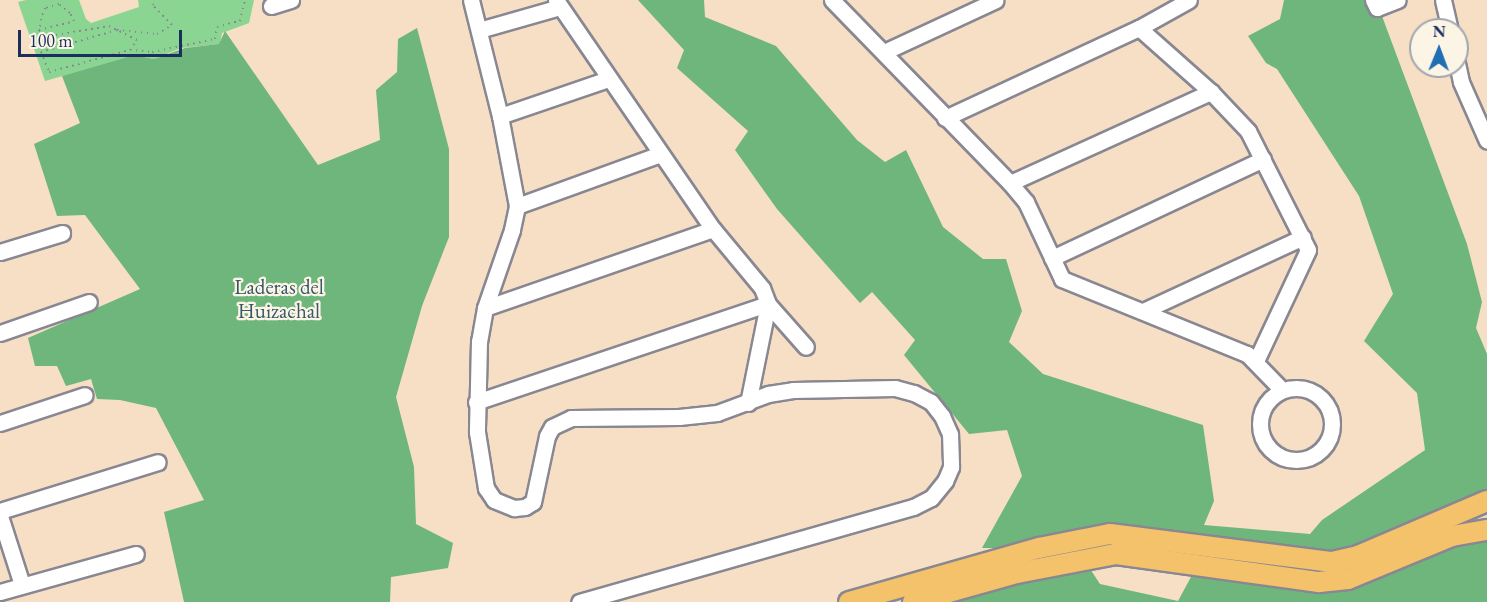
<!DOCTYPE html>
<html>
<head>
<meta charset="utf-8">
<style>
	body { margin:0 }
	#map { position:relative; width:1487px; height:602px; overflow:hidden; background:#f6dfc5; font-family:"EB Garamond",serif }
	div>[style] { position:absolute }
	.green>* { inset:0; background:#8ad592 }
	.forest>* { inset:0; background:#6fb67c }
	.path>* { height:2px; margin-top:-1px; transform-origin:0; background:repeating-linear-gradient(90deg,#888792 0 1.5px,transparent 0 6px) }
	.roads { filter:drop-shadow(2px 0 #888792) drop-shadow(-2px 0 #888792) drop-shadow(0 2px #888792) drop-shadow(0 -2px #888792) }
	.minor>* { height:15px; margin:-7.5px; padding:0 7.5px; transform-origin:7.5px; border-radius:7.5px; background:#fff }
	.minor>.ring { margin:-7.5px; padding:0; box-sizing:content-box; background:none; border:15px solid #fff; border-radius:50% }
	.major>* { height:20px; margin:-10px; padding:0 10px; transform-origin:10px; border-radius:10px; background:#f4c26a }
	span { translate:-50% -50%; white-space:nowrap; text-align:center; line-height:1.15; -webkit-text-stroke:4.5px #fcf5e5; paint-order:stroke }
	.park-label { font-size:21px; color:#37586b }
	.north { position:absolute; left:1409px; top:18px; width:60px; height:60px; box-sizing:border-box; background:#fcf5e5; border:2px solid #a2a6af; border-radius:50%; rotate:1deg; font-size:16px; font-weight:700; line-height:24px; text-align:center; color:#1b2f5e }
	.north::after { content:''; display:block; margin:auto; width:21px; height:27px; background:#1f6fb2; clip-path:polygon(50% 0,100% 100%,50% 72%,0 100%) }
	.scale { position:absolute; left:18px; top:30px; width:164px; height:27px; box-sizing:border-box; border:3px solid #1b2f5e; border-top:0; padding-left:8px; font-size:18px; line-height:21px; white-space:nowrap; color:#1b2f5e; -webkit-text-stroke:4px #fcf5e5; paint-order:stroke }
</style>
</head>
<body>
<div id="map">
	<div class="green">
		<i style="clip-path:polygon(26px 0,79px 0,86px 19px,91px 23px,139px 7px,138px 0,254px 0,249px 23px,222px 33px,220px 44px,181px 48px,154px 59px,134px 55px,45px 81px,18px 2px)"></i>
	</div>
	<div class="forest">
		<i style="clip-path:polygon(638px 0,704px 0,705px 17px,776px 46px,857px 140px,885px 162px,906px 150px,943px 227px,983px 259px,1006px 259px,1022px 311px,1009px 342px,1043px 374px,1203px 425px,1214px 501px,1204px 525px,1310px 534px,1322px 520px,1425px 450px,1417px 393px,1364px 341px,1393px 294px,1359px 196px,1277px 69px,1266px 63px,1248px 36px,1280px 19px,1284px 0,1376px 0,1467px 244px,1482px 302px,1476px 328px,1487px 354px,1487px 501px,1358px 556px,1110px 534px,1039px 548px,982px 548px,1022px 476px,1007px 430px,969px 434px,904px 355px,915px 340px,872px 292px,860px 303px,777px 209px,735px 150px,748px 131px,677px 68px,684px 50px)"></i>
		<i style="clip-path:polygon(417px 28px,449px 149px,449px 237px,422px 306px,396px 397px,414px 467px,416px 524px,453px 543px,448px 568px,391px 577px,390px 602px,184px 602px,164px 512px,204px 500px,156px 408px,120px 400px,97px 399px,91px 379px,66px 386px,57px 366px,35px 366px,28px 338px,140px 289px,85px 215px,57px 216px,34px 144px,80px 123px,62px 76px,134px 55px,154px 59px,185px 48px,219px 44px,225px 31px,318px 165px,380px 140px,376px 90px,397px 72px,398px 39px)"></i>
		<i style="clip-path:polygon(1487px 530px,1487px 602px,912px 602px,1083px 558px,1100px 584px,1178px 601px,1198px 564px,1316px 582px)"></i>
	</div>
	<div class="path">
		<i style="left:39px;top:30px;width:36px;rotate:-14deg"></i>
		<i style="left:74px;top:21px;width:9px;rotate:-117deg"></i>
		<i style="left:70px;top:13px;width:14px;rotate:-141deg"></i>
		<i style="left:59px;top:4px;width:15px;rotate:164deg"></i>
		<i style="left:45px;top:8px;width:12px;rotate:110deg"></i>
		<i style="left:41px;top:19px;width:11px;rotate:100deg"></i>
		<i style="left:39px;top:30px;width:8px;rotate:97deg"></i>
		<i style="left:38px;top:38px;width:72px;rotate:-9.6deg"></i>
		<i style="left:109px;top:26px;width:9px;rotate:27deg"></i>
		<i style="left:117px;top:30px;width:40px;rotate:5.7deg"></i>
		<i style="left:157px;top:34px;width:17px;rotate:-31deg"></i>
		<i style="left:172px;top:25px;width:28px;rotate:-134deg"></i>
		<i style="left:153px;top:5px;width:5px;rotate:-112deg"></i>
		<i style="left:130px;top:50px;width:12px;rotate:-55deg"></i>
		<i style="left:137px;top:40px;width:22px;rotate:-153deg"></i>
		<i style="left:117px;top:30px;width:79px;rotate:163.9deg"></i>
		<i style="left:41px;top:52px;width:22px;rotate:68deg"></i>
		<i style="left:49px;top:72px;width:84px;rotate:-15.2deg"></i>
		<i style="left:130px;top:50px;width:22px;rotate:5deg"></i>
		<i style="left:152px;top:52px;width:64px;rotate:-11.7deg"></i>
		<i style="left:215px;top:39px;width:12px;rotate:-81deg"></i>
		<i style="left:217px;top:27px;width:24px;rotate:-15deg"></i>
		<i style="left:240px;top:21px;width:22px;rotate:-77deg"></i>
	</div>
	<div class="roads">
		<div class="minor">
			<i style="left:471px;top:0;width:120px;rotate:76deg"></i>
			<i style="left:500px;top:116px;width:92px;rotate:79.3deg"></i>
			<i style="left:517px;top:206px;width:25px;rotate:102deg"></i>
			<i style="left:512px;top:230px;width:83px;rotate:109.1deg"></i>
			<i style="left:485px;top:308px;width:34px;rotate:100deg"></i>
			<i style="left:479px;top:341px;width:91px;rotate:91.3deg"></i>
			<i style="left:477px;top:432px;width:57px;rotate:80.9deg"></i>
			<i style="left:486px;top:488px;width:14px;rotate:56deg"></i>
			<i style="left:494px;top:500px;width:22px;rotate:22deg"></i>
			<i style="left:514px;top:508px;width:11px;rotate:-5deg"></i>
			<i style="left:525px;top:507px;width:9px;rotate:-32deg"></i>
			<i style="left:533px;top:502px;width:67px;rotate:-78deg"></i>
			<i style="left:547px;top:436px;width:10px;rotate:-61deg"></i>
			<i style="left:552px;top:427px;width:21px;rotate:-25deg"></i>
			<i style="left:571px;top:418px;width:108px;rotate:-0.5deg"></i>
			<i style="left:679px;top:417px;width:38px;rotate:-6deg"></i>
			<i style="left:717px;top:413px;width:54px;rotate:-20.4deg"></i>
			<i style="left:768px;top:394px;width:25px;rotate:-9deg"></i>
			<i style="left:793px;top:390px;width:102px;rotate:-1.1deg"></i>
			<i style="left:895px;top:388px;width:20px;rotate:15deg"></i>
			<i style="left:914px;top:393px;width:19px;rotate:28deg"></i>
			<i style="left:931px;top:402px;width:18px;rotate:52deg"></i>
			<i style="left:942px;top:416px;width:20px;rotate:66deg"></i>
			<i style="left:950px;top:434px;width:33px;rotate:88deg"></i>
			<i style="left:951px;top:467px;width:15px;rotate:113deg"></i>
			<i style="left:945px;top:481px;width:22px;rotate:129deg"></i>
			<i style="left:931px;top:498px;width:20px;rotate:153deg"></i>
			<i style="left:913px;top:507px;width:347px;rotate:164.1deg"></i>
			<i style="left:556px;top:0;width:278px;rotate:55.6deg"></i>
			<i style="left:713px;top:229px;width:77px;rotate:50.3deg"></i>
			<i style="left:762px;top:288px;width:17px;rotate:69deg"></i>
			<i style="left:768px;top:304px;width:57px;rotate:48.5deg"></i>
			<i style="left:832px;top:0;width:255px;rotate:45.8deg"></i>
			<i style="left:1010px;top:183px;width:25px;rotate:50deg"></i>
			<i style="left:1026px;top:202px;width:85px;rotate:64.9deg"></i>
			<i style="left:1062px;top:279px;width:200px;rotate:22.1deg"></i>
			<i style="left:1247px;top:354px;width:50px;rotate:45.8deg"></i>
			<i style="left:1373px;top:0;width:9px;rotate:63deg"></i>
			<i style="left:1377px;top:8px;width:22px;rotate:-21deg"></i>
			<i style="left:1443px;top:0;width:31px;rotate:77deg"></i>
			<i style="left:271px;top:6px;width:21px;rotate:-17deg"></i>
			<i style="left:1139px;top:28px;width:96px;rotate:41.6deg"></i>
			<i style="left:1211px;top:92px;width:54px;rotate:46.5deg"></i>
			<i style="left:1248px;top:131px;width:133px;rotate:63.2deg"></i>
			<i style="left:1308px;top:250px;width:123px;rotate:115.1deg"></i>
			<i style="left:479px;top:30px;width:84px;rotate:-15.9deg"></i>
			<i style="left:884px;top:52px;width:123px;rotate:-24.9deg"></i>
			<i style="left:1457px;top:63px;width:19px;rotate:78deg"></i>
			<i style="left:1461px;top:82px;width:64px;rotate:66.2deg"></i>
			<i style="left:500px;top:116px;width:114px;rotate:-18.9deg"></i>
			<i style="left:945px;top:118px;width:214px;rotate:-24.9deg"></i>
			<i style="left:1139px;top:28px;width:57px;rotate:-29.2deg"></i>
			<i style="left:1010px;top:183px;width:221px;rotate:-24.4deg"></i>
			<i style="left:517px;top:206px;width:153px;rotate:-19.9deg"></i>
			<i style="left:0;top:252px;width:65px;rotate:-17deg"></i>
			<i style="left:1052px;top:258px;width:233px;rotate:-25.1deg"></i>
			<i style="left:485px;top:308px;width:241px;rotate:-19.1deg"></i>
			<i style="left:1143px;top:311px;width:176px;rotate:-24.8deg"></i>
			<i style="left:0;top:333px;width:94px;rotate:-19.2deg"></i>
			<i class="ring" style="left:1260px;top:388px;width:57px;height:57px"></i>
			<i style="left:476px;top:402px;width:308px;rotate:-18.6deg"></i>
			<i style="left:768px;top:304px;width:101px;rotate:101.4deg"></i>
			<i style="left:0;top:423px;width:89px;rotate:-18.2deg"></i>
			<i style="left:0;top:511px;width:165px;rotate:-17.2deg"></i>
			<i style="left:0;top:516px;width:72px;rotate:72.3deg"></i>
			<i style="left:0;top:592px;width:141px;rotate:-15.6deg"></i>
		</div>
		<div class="major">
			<i style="left:849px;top:602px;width:198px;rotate:-15.9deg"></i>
			<i style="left:1039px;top:548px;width:72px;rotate:-11.2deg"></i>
			<i style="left:1110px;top:534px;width:224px;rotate:7.2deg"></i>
			<i style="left:1332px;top:562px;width:27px;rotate:-13deg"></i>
			<i style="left:1358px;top:556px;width:140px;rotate:-23.1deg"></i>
			<i style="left:913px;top:602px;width:108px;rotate:-15.6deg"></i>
			<i style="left:1017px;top:573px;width:101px;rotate:-10.9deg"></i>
			<i style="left:1116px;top:554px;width:205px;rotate:7.9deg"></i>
			<i style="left:1319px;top:582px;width:29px;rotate:-6deg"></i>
			<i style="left:1348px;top:579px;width:113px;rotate:-22.5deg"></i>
			<i style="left:1452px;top:536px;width:36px;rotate:-10deg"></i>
		</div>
	</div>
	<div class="park-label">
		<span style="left:279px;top:299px">Laderas del<br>Huizachal</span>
	</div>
	<div class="north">N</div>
	<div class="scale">100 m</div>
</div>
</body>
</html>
